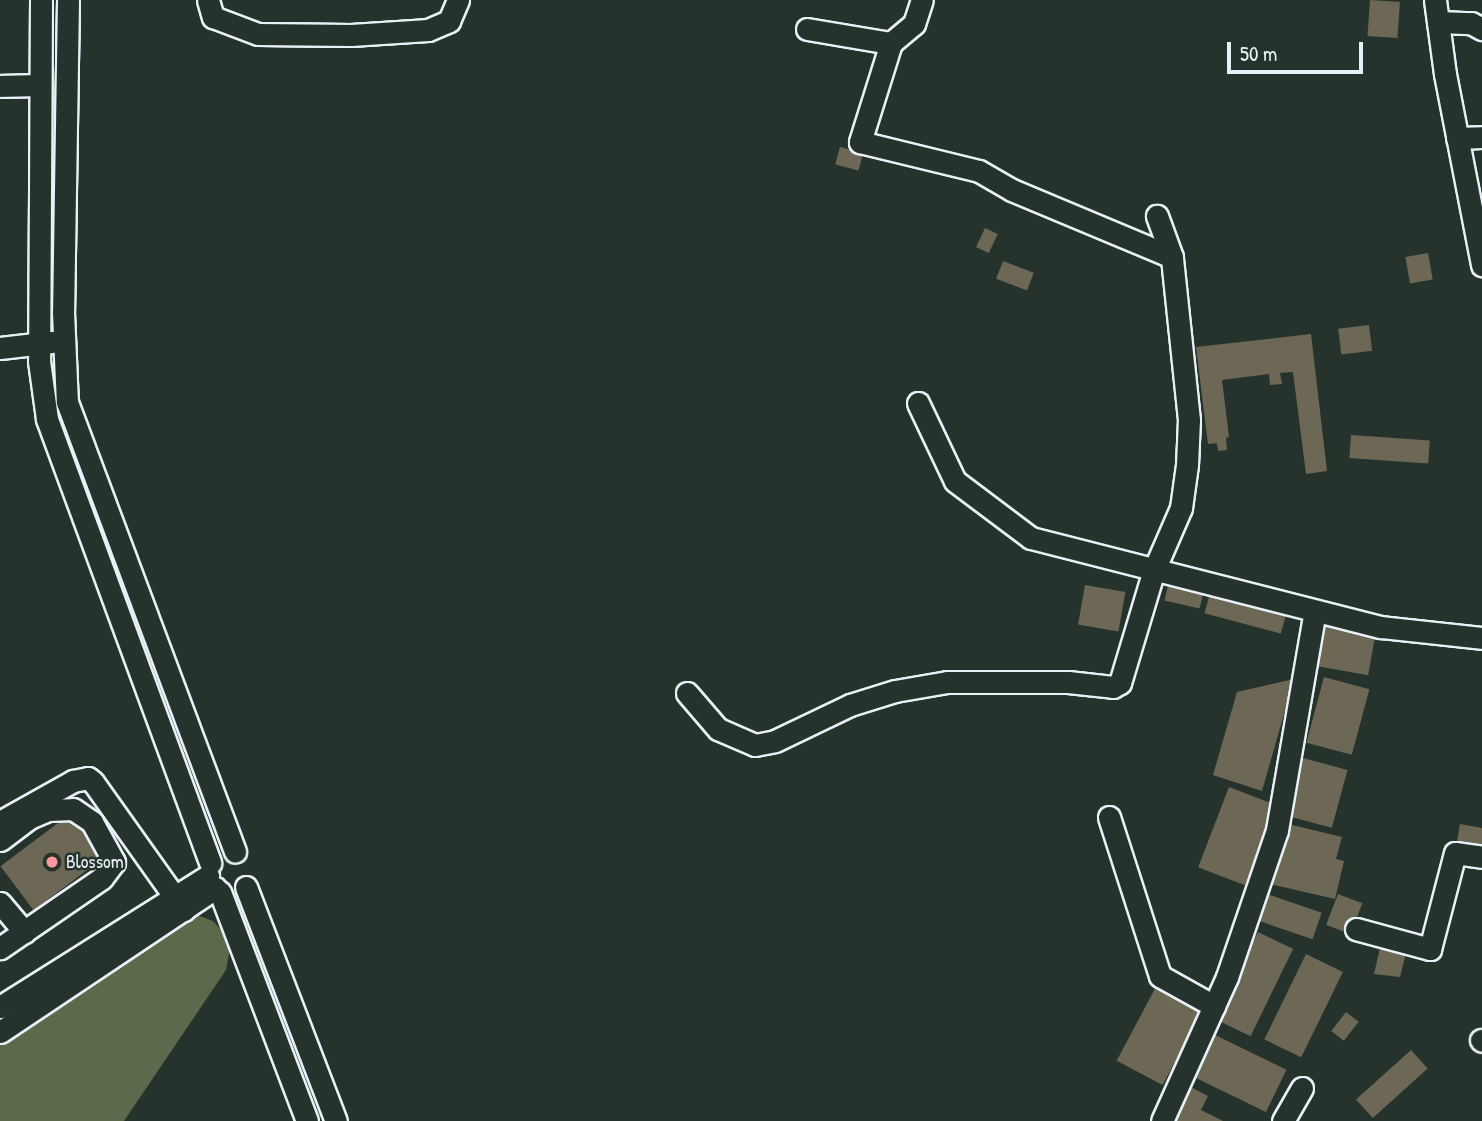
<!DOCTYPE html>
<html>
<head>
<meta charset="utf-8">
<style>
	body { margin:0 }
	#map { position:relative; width:1482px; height:1121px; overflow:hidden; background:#26332d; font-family:"Patrick Hand",sans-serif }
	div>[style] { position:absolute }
	.green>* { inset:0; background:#5c6a4c }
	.building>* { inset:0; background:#6d6856; transform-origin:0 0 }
	.roads { filter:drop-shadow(2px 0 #e8f1f8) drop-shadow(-2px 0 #e8f1f8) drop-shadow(0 2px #e8f1f8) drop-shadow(0 -2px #e8f1f8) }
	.minor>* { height:21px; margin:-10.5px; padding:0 10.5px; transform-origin:10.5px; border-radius:10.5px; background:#26332d }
	.dots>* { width:19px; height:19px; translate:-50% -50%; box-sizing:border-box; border:4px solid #26332d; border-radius:50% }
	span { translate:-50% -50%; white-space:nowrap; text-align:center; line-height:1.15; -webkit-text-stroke:5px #26332d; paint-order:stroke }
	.poi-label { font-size:19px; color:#e8f1f8 }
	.left { translate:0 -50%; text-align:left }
	.scale { position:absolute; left:1227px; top:42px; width:136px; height:32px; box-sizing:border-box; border:4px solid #e8f1f8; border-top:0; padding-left:9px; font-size:21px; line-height:24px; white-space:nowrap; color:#e8f1f8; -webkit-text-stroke:5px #26332d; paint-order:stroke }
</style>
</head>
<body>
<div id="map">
	<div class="green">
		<i style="clip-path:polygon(197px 915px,213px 921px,222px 931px,230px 948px,226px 970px,124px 1121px,0 1121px,0 1045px,183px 920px)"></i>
	</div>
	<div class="building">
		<i style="left:1370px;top:0;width:30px;height:36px;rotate:4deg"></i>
		<i style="left:840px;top:147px;width:24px;height:18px;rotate:15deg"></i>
		<i style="left:985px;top:228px;width:14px;height:21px;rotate:25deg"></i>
		<i style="left:1428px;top:253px;width:27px;height:23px;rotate:80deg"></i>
		<i style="left:1003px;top:261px;width:33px;height:19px;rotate:21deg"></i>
		<i style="left:1369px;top:325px;width:26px;height:31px;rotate:83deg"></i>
		<i style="clip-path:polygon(1311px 334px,1327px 471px,1306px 474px,1293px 372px,1280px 373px,1282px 384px,1270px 385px,1269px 374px,1222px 380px,1229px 437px,1226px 438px,1227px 450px,1218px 451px,1217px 443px,1208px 444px,1196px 347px)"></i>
		<i style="left:1351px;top:435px;width:79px;height:23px;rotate:4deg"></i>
		<i style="left:1169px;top:581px;width:36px;height:20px;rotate:13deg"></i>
		<i style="left:1085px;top:585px;width:41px;height:40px;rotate:10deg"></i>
		<i style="left:1211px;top:589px;width:79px;height:25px;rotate:15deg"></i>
		<i style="left:1320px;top:620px;width:57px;height:46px;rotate:10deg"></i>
		<i style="left:1324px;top:677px;width:47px;height:68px;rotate:15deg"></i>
		<i style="clip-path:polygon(1294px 679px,1262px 791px,1213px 775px,1237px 692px)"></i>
		<i style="left:1303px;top:758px;width:46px;height:60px;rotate:15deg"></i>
		<i style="left:1229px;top:787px;width:50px;height:86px;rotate:21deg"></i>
		<i style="left:70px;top:814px;width:55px;height:87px;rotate:53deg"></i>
		<i style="clip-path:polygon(1284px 823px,1342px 837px,1336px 859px,1344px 861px,1335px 899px,1270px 884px)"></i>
		<i style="clip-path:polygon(1460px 824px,1482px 828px,1482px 858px,1455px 853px)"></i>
		<i style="left:1264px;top:893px;width:61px;height:28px;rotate:19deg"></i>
		<i style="left:1338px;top:894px;width:26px;height:33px;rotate:21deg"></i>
		<i style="left:1258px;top:932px;width:39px;height:97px;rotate:26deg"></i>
		<i style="clip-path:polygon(1381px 944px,1407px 949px,1400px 977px,1374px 974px)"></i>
		<i style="left:1306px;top:954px;width:41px;height:95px;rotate:26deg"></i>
		<i style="left:1158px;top:983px;width:52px;height:88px;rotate:28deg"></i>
		<i style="left:1346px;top:1012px;width:16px;height:24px;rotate:38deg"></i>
		<i style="left:1211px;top:1033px;width:84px;height:47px;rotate:26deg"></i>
		<i style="left:1411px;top:1050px;width:25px;height:74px;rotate:48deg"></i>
		<i style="clip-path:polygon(1185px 1084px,1208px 1096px,1201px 1110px,1223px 1121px,1166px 1121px)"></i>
	</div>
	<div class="roads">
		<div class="minor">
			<i style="left:41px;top:0;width:361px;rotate:90.3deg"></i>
			<i style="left:39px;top:361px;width:59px;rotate:82.1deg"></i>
			<i style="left:47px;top:419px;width:473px;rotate:69.8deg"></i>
			<i style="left:68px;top:0;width:312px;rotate:90.9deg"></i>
			<i style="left:63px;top:312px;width:90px;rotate:87.5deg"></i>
			<i style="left:67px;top:402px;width:480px;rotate:69.5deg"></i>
			<i style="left:208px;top:0;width:18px;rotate:74deg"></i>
			<i style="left:213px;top:17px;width:48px;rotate:20.7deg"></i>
			<i style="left:258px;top:34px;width:93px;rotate:0.6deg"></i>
			<i style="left:351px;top:35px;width:77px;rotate:-3.7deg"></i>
			<i style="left:428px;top:30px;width:23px;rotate:-23deg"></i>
			<i style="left:449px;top:21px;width:23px;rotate:-67deg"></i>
			<i style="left:1435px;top:0;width:75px;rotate:82.3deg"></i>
			<i style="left:1445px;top:74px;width:195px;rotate:79deg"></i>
			<i style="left:1438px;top:22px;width:33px;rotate:2deg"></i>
			<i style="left:1471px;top:23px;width:13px;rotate:29deg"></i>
			<i style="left:807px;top:29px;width:85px;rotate:9.5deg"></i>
			<i style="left:891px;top:43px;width:30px;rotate:-40deg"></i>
			<i style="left:914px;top:24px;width:25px;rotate:-72deg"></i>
			<i style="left:891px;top:43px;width:104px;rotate:107.4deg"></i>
			<i style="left:860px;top:142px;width:122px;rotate:13.7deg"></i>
			<i style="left:979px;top:171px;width:38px;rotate:30deg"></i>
			<i style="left:1012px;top:190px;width:173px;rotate:22.7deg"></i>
			<i style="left:0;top:86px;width:40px;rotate:-1.4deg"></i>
			<i style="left:1457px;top:138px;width:25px;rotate:-2deg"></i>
			<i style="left:0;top:348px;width:52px;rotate:-6.6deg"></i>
			<i style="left:918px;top:403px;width:86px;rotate:64.6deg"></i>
			<i style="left:955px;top:481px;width:95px;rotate:36.9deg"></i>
			<i style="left:1031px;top:538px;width:361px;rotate:14.3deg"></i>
			<i style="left:1381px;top:627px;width:102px;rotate:6.2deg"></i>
			<i style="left:687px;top:693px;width:48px;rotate:49.3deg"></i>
			<i style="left:718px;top:729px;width:40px;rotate:23.4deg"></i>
			<i style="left:755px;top:745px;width:20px;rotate:-11deg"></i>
			<i style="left:775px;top:741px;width:83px;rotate:-25.6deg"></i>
			<i style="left:850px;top:705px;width:47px;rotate:-17.3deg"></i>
			<i style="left:895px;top:691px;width:53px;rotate:-9.8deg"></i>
			<i style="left:947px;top:682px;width:121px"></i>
			<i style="left:1068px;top:682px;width:45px;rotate:6.3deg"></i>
			<i style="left:1113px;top:687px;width:8px;rotate:-30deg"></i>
			<i style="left:1120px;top:683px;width:118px;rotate:-73.3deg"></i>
			<i style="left:1154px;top:570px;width:68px;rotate:-66.5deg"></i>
			<i style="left:1181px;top:508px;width:43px;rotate:-82.1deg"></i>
			<i style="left:1187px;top:465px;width:45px;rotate:-87.5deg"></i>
			<i style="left:1189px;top:420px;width:164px;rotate:-96deg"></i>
			<i style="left:1172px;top:257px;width:44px;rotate:-110.1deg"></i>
			<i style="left:1109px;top:817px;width:167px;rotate:72.2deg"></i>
			<i style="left:1160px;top:976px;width:62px;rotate:29.1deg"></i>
			<i style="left:0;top:822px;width:84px;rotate:-29.3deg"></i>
			<i style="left:73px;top:781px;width:15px;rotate:-11deg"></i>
			<i style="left:88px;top:778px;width:6px;rotate:39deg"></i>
			<i style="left:93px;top:782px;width:157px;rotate:54.6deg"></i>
			<i style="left:0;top:840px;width:36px;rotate:-37deg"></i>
			<i style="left:29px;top:818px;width:21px;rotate:-23deg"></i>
			<i style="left:48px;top:810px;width:25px;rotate:-2deg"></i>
			<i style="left:73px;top:809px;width:23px;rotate:34deg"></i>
			<i style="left:92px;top:822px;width:46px;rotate:61.2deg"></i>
			<i style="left:114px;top:862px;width:20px;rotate:127deg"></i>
			<i style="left:102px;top:878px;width:124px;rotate:145.5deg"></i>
			<i style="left:246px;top:887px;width:251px;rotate:69deg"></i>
			<i style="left:220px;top:892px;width:245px;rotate:69.2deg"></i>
			<i style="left:0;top:903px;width:38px;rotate:50deg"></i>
			<i style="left:1356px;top:929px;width:77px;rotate:15.1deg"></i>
			<i style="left:1430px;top:949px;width:99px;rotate:-75.4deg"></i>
			<i style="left:1455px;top:853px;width:27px;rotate:8deg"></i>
			<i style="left:0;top:1007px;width:246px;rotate:-32.2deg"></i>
			<i style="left:0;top:1032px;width:259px;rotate:-33.8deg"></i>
			<i style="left:1481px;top:1040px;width:1px;rotate:45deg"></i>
			<i style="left:1162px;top:1121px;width:158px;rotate:-65.7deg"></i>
			<i style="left:1227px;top:977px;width:155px;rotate:-71.2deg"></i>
			<i style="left:1277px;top:830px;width:222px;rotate:-80.2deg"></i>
			<i style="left:1283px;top:1121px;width:38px;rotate:-60deg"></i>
		</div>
	</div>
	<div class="dots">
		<i style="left:52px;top:862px;background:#ff9aa2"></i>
	</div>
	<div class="poi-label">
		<span class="left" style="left:66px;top:862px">Blossom</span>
	</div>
	<div class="scale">50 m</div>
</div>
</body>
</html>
